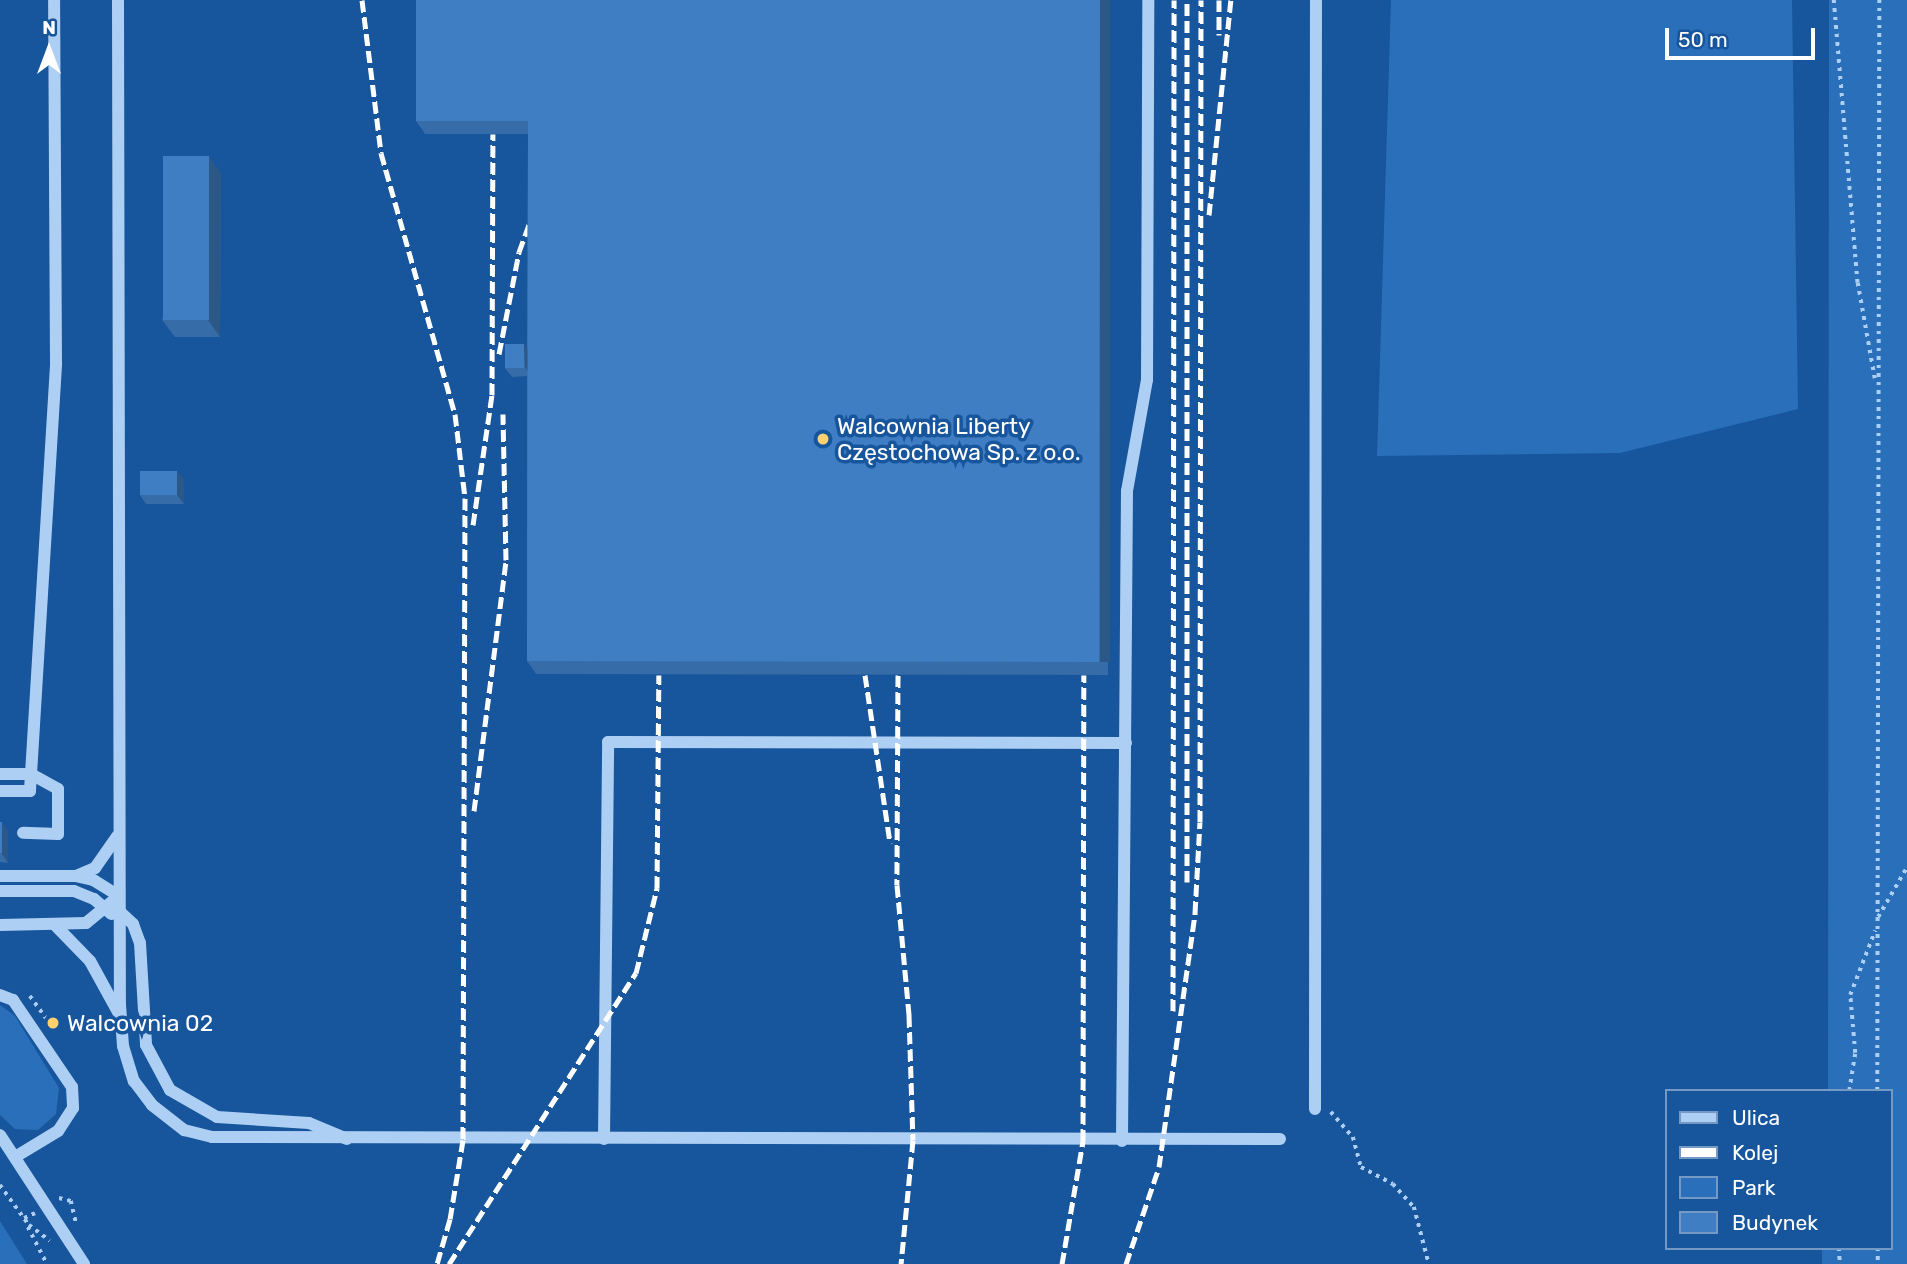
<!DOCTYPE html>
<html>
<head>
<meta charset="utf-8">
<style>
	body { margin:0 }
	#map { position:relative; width:1907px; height:1264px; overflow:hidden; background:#17559c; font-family:Rubik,sans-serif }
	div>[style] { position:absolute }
	.green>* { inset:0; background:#2a6fba }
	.path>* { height:3.5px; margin-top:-1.75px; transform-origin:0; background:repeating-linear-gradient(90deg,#adcff3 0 3.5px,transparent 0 8.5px) }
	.minor>* { height:12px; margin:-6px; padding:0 6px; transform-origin:6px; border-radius:6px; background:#adcff3 }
	.rail>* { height:5px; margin-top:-2.5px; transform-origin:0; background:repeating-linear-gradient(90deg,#fff 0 12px,transparent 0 17px) }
	.wall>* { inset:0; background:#366ca8 }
	.shaded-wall>* { inset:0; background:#2c5888; transform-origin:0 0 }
	.building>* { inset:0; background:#3f7ec3; transform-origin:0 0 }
	.dots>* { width:19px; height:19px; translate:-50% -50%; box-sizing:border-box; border:4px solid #17559c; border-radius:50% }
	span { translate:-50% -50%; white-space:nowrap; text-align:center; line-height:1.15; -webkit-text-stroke:7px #17559c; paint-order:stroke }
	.poi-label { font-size:23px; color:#fff }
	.left { translate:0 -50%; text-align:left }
	.legend { position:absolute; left:1665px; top:1089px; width:228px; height:161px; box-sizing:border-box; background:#17559c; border:2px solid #7499c4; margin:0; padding:9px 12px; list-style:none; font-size:21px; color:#fff }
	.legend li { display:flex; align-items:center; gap:14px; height:35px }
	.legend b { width:35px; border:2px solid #7499c4 }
	.north { position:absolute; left:14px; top:14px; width:70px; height:70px; -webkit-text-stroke:5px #17559c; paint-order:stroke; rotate:0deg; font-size:19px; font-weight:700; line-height:28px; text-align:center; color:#fff }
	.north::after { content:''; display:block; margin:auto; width:24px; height:32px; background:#fff; clip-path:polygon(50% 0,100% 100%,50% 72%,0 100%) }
	.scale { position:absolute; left:1665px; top:28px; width:150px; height:32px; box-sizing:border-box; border:4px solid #fff; border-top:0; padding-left:9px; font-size:21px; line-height:24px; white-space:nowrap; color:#fff; -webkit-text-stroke:5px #17559c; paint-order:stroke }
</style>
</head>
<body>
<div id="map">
	<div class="green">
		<i style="clip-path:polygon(1391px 0,1792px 0,1798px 409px,1620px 453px,1377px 456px)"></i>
		<i style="clip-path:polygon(1829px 0,1907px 0,1907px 1264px,1822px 1264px,1822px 1248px,1891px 1248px,1891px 1091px,1828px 1091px)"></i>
		<i style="clip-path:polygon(0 1005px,15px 1016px,59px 1088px,56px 1114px,38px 1130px,15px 1129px,0 1115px)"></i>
		<i style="clip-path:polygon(0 1221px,27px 1264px,0 1264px)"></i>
	</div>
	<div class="path">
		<i style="left:1834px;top:0;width:284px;rotate:85.2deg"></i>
		<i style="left:1858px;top:283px;width:97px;rotate:79.9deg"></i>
		<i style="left:1878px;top:917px;width:58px;rotate:-59.9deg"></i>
		<i style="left:30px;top:996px;width:41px;rotate:54deg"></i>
		<i style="left:1849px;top:1091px;width:38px;rotate:-81deg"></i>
		<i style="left:1855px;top:1053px;width:58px;rotate:-94.9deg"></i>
		<i style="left:1850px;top:995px;width:69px;rotate:-68.7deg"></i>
		<i style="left:1877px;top:1091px;width:1091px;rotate:-89.89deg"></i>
		<i style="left:1331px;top:1112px;width:33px;rotate:49deg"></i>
		<i style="left:1353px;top:1137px;width:31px;rotate:75deg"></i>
		<i style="left:1361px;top:1167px;width:36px;rotate:28deg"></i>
		<i style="left:1393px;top:1184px;width:31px;rotate:48deg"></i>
		<i style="left:1414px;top:1207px;width:59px;rotate:75.3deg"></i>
		<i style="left:0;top:1185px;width:49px;rotate:54.1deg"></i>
		<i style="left:29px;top:1225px;width:26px;rotate:37deg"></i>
		<i style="left:59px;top:1198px;width:12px;rotate:14deg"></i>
		<i style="left:71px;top:1201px;width:23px;rotate:77deg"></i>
		<i style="left:24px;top:1218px;width:12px;rotate:-24deg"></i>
		<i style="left:28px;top:1227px;width:42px;rotate:62.8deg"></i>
		<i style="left:1839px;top:1248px;width:16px;rotate:86deg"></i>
		<i style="left:1878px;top:1248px;width:16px;rotate:90deg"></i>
	</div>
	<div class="minor">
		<i style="left:118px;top:0;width:1005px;rotate:89.89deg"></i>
		<i style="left:120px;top:1005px;width:41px;rotate:85.8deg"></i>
		<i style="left:123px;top:1046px;width:37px;rotate:73deg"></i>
		<i style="left:134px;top:1081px;width:30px;rotate:53deg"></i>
		<i style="left:152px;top:1105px;width:41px;rotate:38deg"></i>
		<i style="left:184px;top:1130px;width:29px;rotate:14deg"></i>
		<i style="left:212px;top:1137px;width:1068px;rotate:0.11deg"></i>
		<i style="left:0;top:774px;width:31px"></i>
		<i style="left:31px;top:774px;width:31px;rotate:29deg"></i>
		<i style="left:58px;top:789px;width:45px;rotate:90deg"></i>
		<i style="left:58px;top:834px;width:35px;rotate:-178deg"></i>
		<i style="left:0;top:791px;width:30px"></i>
		<i style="left:30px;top:791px;width:17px;rotate:-87deg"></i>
		<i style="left:31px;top:774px;width:411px;rotate:-86.5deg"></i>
		<i style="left:56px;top:364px;width:364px;rotate:-90.3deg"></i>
		<i style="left:0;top:876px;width:76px"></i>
		<i style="left:76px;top:876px;width:21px;rotate:-23deg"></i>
		<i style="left:95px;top:868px;width:39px;rotate:-55deg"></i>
		<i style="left:0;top:891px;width:74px"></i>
		<i style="left:74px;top:891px;width:22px;rotate:22deg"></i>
		<i style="left:94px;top:899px;width:23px;rotate:41deg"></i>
		<i style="left:119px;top:911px;width:19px;rotate:43deg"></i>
		<i style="left:133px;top:924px;width:20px;rotate:70deg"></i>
		<i style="left:140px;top:943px;width:102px;rotate:86.6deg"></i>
		<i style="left:146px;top:1045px;width:51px;rotate:61.9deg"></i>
		<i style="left:170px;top:1090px;width:54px;rotate:29.9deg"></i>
		<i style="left:217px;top:1117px;width:92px;rotate:3.7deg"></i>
		<i style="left:309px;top:1123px;width:41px;rotate:22.8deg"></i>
		<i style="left:0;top:925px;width:86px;rotate:-1.3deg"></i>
		<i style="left:86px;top:923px;width:43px;rotate:-39.3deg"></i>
		<i style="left:119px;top:896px;width:31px;rotate:-148deg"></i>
		<i style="left:93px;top:880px;width:17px;rotate:-167deg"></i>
		<i style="left:55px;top:925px;width:50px;rotate:45.8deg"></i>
		<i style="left:90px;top:961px;width:58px;rotate:61.2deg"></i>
		<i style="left:0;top:995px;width:14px;rotate:21deg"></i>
		<i style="left:13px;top:1000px;width:105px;rotate:55.9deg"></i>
		<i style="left:72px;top:1087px;width:21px;rotate:87deg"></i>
		<i style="left:73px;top:1108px;width:27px;rotate:123deg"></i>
		<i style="left:58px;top:1131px;width:50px;rotate:148.8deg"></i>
		<i style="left:1315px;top:1109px;width:1109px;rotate:-89.95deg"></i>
		<i style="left:0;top:1135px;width:154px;rotate:56.9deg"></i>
		<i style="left:604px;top:1139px;width:397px;rotate:-89.4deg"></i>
		<i style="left:608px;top:742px;width:518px;rotate:0.11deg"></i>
		<i style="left:1122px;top:1141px;width:650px;rotate:-89.56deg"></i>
		<i style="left:1127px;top:491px;width:113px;rotate:-79.8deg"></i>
		<i style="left:1147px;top:380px;width:380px;rotate:-89.8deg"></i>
	</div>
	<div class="rail">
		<i style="left:362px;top:0;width:154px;rotate:82.9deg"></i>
		<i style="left:381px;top:153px;width:271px;rotate:74.2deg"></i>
		<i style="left:455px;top:414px;width:85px;rotate:83.2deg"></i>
		<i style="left:465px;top:498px;width:642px;rotate:90.18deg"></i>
		<i style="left:463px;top:1140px;width:80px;rotate:99.3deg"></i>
		<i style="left:450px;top:1219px;width:47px;rotate:106.1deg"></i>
		<i style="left:1219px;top:0;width:35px;rotate:90deg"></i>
		<i style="left:1209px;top:215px;width:216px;rotate:-84.2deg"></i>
		<i style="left:499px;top:354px;width:104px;rotate:-78.9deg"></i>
		<i style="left:519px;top:252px;width:44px;rotate:-69.9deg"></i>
		<i style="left:473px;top:525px;width:131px;rotate:-81.7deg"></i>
		<i style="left:492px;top:395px;width:261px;rotate:-89.8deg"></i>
		<i style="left:865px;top:675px;width:170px;rotate:81.5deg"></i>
		<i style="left:898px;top:675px;width:210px;rotate:90.3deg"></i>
		<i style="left:897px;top:885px;width:131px;rotate:84.7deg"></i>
		<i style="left:909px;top:1015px;width:125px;rotate:88.2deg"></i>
		<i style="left:913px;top:1140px;width:125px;rotate:95.5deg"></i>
		<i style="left:474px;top:811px;width:253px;rotate:-82.7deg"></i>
		<i style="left:506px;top:560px;width:146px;rotate:-91.2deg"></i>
		<i style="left:1187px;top:882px;width:882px;rotate:-90deg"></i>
		<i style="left:1173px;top:1011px;width:1011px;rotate:-89.94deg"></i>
		<i style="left:449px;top:1264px;width:346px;rotate:-57.3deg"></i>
		<i style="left:636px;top:973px;width:88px;rotate:-76.1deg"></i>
		<i style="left:657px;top:888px;width:213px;rotate:-89.5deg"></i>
		<i style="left:1062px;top:1264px;width:125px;rotate:-80.3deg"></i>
		<i style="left:1083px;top:1141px;width:466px;rotate:-89.9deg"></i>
		<i style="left:1126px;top:1264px;width:102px;rotate:-71.2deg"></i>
		<i style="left:1159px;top:1167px;width:257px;rotate:-81.9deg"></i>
		<i style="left:1195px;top:913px;width:91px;rotate:-86.9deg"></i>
		<i style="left:1200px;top:822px;width:822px;rotate:-89.93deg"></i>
	</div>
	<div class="wall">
		<i style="clip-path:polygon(416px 0,1110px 0,1108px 675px,536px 674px,527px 661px,527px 376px,512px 377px,505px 368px,527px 348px,528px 134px,425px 134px,416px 121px)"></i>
		<i style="clip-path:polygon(221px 173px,220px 337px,175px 337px,162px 320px)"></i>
		<i style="clip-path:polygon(177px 471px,184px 480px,184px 504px,146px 504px,140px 495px)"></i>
		<i style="clip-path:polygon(0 822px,8px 831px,8px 863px,0 862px)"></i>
	</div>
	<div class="shaded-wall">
		<i style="left:1100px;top:0;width:10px;height:662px"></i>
		<i style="clip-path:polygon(209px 156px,221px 173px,220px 337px,208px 320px)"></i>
		<i style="clip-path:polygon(524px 344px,531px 353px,531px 376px,525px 367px)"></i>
		<i style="clip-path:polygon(177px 471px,184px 480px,184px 504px,177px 495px)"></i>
		<i style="clip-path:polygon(2px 822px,8px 831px,8px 863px,2px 854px)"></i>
	</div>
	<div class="building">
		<i style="clip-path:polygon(416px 0,1100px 0,1099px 662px,527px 661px,528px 121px,416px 121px)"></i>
		<i style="left:163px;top:156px;width:46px;height:164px"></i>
		<i style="left:505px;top:344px;width:19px;height:24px"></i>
		<i style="left:140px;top:471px;width:37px;height:24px"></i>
		<i style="left:0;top:822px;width:2px;height:31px"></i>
	</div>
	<div class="dots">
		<i style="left:823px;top:439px;background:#ffd16f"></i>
		<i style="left:53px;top:1023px;background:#ffd16f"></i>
	</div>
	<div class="poi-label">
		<span class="left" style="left:837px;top:439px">Walcownia Liberty<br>Częstochowa Sp. z o.o.</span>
		<span class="left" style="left:67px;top:1023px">Walcownia 02</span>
	</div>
	<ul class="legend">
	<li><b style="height:9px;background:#adcff3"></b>Ulica</li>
	<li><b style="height:9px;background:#fff"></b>Kolej</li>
	<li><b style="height:19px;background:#2a6fba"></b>Park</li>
	<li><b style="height:19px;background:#3f7ec3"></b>Budynek</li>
	</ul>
	<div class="north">N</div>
	<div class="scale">50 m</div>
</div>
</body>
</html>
